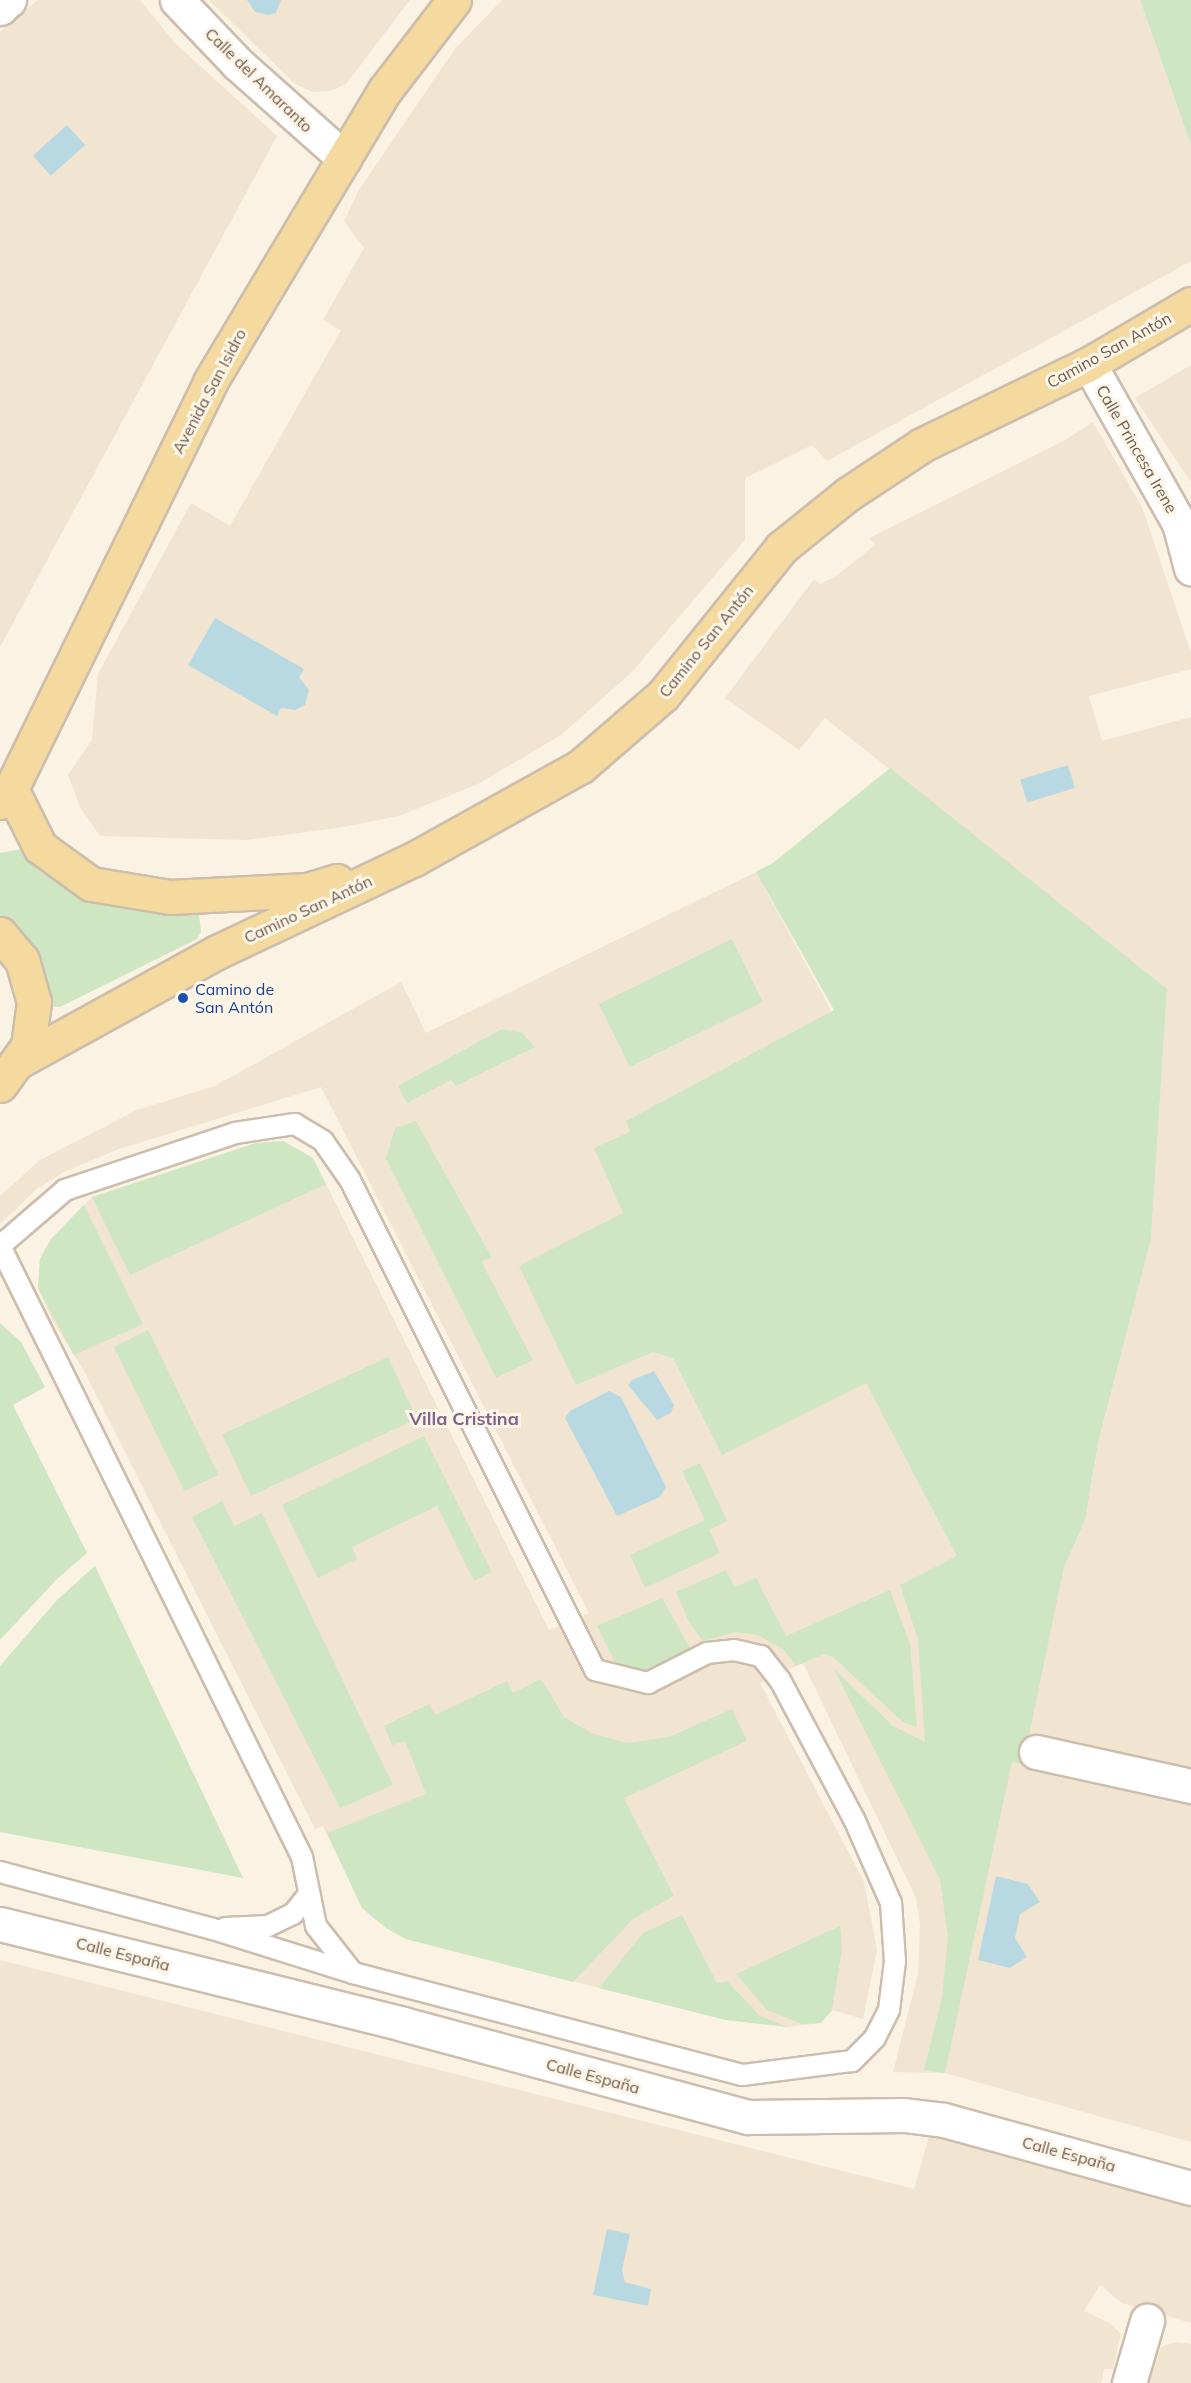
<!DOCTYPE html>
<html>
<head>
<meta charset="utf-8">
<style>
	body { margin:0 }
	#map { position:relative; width:1191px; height:2383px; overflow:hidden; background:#faf2e2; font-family:Mulish,sans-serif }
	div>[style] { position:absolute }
	.residential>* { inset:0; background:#f1e5d1 }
	.green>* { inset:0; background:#cee6c2; transform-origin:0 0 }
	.water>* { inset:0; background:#b9d9e2; transform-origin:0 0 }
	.roads { filter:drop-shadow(2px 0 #ccbdad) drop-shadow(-2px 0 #ccbdad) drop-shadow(0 2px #ccbdad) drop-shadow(0 -2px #ccbdad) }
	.lane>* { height:20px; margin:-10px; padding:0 10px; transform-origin:10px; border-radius:10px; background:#fff }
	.street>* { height:33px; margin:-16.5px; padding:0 16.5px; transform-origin:16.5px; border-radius:16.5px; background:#fff }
	.secondary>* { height:33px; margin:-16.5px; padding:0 16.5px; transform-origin:16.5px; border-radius:16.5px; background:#fff }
	.primary>* { height:33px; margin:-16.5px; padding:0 16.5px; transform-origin:16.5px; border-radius:16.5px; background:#f4da9f }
	.dots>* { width:16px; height:16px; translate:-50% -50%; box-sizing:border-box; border:3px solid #fdf6e8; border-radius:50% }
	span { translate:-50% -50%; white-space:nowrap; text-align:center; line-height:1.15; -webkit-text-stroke:6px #fdf6e8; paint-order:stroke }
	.street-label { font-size:16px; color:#6f5a4b }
	.transit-label { font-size:16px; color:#164399 }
	.left { translate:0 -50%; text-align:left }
	.neighbourhood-label { font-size:18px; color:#81638c; font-weight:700 }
</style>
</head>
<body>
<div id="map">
	<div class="residential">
		<i style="clip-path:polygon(38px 0,140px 0,175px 43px,277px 136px,0 647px,0 32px)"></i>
		<i style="clip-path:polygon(209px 0,410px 0,346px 84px,330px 91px,313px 92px,295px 84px)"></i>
		<i style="clip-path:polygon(502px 0,1140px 0,1191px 145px,1191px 261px,827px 461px,812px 445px,745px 478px,745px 540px,632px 672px,561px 735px,478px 784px,399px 816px,337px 828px,246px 840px,100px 836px,80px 807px,68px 775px,92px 740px,98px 674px,191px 503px,230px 526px,341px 330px,323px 320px,364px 248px,344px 221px,359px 190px,454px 50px)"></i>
		<i style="clip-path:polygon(1191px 365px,1191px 482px,1135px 398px)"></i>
		<i style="clip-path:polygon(1093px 422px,1142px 507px,1191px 653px,1191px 669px,1089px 696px,1102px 741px,1191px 717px,1191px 1772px,1029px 1735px,1023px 1763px,1191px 1803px,1191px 2142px,945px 2073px,893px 2072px,918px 1974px,920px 1925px,916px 1898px,803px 1663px,760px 1683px,864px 1882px,877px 1950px,863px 2019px,832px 2010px,821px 2023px,788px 2027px,726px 2020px,406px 1939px,386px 1928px,362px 1908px,323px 1826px,315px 1829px,83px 1369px,52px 1320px,38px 1288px,40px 1259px,51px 1239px,92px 1197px,256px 1143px,283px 1141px,313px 1158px,549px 1630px,589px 1613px,321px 1087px,119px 1149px,64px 1172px,38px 1188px,0 1224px,0 1196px,40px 1160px,137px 1110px,215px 1086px,401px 982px,426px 1033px,756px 872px,1091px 1489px,1099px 1439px,1151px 1239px,1167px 989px,825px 718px,799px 750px,725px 698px,814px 579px,820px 584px,835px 577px,875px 545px,869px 538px,1065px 440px)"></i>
		<i style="clip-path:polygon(0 1960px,914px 2189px,929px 2136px,1191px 2206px,1191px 2323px,1122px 2303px,1100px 2285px,1084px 2311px,1110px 2323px,1121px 2334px,1113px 2369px,1104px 2369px,1101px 2383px,0 2383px)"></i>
		<i style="clip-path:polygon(1176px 2342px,1191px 2344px,1191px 2383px,1149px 2383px,1161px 2347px)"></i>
	</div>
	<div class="green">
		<i style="clip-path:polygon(1140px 0,1191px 0,1191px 145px)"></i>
		<i style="clip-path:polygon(890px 768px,1167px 989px,1151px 1239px,1099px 1439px,1085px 1520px,1064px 1567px,1023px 1764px,1012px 1762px,945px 2073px,924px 2070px,942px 1997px,948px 1937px,940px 1880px,834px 1669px,893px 1726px,925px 1742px,918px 1639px,900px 1585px,957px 1556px,866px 1383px,722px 1455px,673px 1358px,653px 1352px,576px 1385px,519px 1266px,623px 1213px,594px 1148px,630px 1132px,626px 1121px,834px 1010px,756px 872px,773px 863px)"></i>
		<i style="clip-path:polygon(27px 848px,44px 870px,84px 896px,115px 906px,199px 915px,201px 932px,197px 939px,60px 1007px,46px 1006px,0 919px,0 853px)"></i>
		<i style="left:732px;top:939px;width:70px;height:148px;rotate:64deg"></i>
		<i style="clip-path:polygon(502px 1029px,522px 1033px,535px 1047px,456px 1086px,451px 1080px,407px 1103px,398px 1086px)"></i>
		<i style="clip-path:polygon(416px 1121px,492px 1258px,481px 1261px,533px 1360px,496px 1378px,386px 1159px,395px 1128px)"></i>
		<i style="clip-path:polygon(283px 1141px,313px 1158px,326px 1184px,130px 1275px,92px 1197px,256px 1143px)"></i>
		<i style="clip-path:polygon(84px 1205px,143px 1324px,74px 1355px,38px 1288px,40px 1259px,51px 1239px)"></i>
		<i style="clip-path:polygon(0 1323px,21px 1342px,45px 1387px,13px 1405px,87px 1553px,57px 1579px,0 1640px)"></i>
		<i style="left:148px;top:1330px;width:161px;height:38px;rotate:64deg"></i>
		<i style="left:388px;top:1357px;width:68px;height:183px;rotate:65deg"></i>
		<i style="clip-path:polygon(424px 1436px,492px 1572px,474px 1581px,437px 1506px,352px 1547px,357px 1559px,318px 1578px,282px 1505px)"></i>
		<i style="clip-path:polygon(700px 1463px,727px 1521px,709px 1530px,720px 1553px,645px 1588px,630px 1555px,705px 1520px,682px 1471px)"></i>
		<i style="clip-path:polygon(222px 1501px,234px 1526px,262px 1513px,393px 1785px,340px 1808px,192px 1517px)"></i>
		<i style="clip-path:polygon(95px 1566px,243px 1878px,0 1832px,0 1666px,57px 1600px)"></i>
		<i style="clip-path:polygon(726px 1570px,735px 1587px,756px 1578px,786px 1636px,890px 1590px,910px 1644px,917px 1727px,903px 1722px,833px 1657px,824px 1654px,796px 1666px,783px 1649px,758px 1635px,735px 1632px,703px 1641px,689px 1622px,676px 1592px)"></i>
		<i style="clip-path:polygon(662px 1598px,690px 1648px,658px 1668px,645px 1672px,627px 1671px,615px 1662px,597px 1626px)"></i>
		<i style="clip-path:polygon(541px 1679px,564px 1717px,591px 1733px,627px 1743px,669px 1737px,732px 1709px,747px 1741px,624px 1798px,674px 1896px,633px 1919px,573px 1982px,406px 1939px,386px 1928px,362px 1908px,327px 1833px,426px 1794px,405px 1741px,392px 1745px,384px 1726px,429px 1704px,435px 1715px,507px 1681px,513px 1693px)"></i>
		<i style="clip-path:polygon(682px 1915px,717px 1983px,727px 1981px,760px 2016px,788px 2027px,726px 2020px,599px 1988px,643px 1933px)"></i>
		<i style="clip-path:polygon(840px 1926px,842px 1949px,832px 2010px,821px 2023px,802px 2024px,767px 2010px,736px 1974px)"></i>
	</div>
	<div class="water">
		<i style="clip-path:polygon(247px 0,281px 0,276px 13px,268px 15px,255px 12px)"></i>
		<i style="left:67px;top:125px;width:27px;height:46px;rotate:48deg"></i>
		<i style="clip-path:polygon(215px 618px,304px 669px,299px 677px,309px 690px,305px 705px,295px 710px,281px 708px,277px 716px,188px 665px)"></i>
		<i style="left:1068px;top:765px;width:24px;height:50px;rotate:73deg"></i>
		<i style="clip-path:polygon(654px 1371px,674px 1405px,671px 1413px,657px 1420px,628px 1385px,632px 1380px)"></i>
		<i style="clip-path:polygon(609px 1391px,621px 1397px,666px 1487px,660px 1497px,617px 1516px,565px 1418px,570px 1411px)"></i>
		<i style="clip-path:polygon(996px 1876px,1028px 1884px,1040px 1902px,1020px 1914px,1015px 1938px,1027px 1957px,1010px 1968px,978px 1960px)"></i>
		<i style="clip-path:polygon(607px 2229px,630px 2234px,622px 2270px,625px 2282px,651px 2289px,648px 2306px,593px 2295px)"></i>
	</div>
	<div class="roads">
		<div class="lane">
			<i style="left:0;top:1246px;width:86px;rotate:-40.7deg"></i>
			<i style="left:65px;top:1190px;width:179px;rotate:-18.5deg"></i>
			<i style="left:235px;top:1133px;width:61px;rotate:-8.5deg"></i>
			<i style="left:295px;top:1124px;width:33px;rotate:31deg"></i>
			<i style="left:323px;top:1141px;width:47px;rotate:55.3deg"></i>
			<i style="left:350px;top:1180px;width:548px;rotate:63.43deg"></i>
			<i style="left:595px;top:1670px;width:55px;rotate:13.8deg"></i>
			<i style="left:648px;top:1683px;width:66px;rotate:-27deg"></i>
			<i style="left:707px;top:1653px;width:27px;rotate:-6deg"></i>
			<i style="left:734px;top:1650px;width:28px;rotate:13deg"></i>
			<i style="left:761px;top:1656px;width:31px;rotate:52deg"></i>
			<i style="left:780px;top:1680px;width:157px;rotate:62deg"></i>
			<i style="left:854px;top:1819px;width:92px;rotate:66.2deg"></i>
			<i style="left:891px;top:1903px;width:58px;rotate:86.1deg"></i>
			<i style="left:895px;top:1961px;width:49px;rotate:97deg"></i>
			<i style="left:889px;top:2010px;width:31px;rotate:117deg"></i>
			<i style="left:875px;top:2038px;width:33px;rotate:135deg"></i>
			<i style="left:852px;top:2061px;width:111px;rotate:172.7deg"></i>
			<i style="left:742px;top:2075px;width:402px;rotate:-165.3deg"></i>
			<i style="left:353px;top:1973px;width:147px;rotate:-162.6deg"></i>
			<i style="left:213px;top:1929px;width:220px;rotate:-165deg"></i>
			<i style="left:0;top:1246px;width:682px;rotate:63.7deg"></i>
			<i style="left:302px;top:1857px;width:70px;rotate:78.5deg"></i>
			<i style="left:316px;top:1926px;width:60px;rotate:51.8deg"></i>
			<i style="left:225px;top:1928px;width:43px;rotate:-2.7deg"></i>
			<i style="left:268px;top:1926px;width:28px;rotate:-26deg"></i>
			<i style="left:293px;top:1914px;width:26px;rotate:-51deg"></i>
		</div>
		<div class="street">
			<i style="left:177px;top:0;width:88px;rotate:46.4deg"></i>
			<i style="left:238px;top:64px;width:142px;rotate:41.6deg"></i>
			<i style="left:0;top:8px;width:12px;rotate:-42deg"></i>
			<i style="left:1089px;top:364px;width:183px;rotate:60.5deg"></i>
			<i style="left:1179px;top:523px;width:47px;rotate:75.1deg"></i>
			<i style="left:1036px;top:1752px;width:159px;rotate:12.4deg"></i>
			<i style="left:1129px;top:2383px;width:65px;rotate:-73.8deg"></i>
		</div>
		<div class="secondary">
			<i style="left:0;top:1924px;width:415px;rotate:13.9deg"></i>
			<i style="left:403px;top:2024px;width:357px;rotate:15.1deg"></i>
			<i style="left:748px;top:2117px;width:156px;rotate:-0.7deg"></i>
			<i style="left:904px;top:2115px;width:40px;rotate:7.1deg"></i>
			<i style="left:944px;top:2120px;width:256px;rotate:15.4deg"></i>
		</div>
		<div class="primary">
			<i style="left:11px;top:789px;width:65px;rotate:63.4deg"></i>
			<i style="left:40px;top:847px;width:63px;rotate:36deg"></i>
			<i style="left:91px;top:884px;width:80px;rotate:9.3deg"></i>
			<i style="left:170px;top:897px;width:137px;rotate:-2.9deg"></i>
			<i style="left:307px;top:890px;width:31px;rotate:-17deg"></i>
			<i style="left:0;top:802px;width:17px;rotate:-50deg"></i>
			<i style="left:11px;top:789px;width:453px;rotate:-63.9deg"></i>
			<i style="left:210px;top:382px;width:340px;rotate:-59.1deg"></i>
			<i style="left:385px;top:90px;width:113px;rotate:-52.5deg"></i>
			<i style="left:0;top:934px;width:34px;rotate:50deg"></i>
			<i style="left:22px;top:960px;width:44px;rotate:74.1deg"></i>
			<i style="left:34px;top:1002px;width:44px;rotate:97.8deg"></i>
			<i style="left:28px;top:1046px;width:48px;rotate:125.7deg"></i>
			<i style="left:17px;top:1062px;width:228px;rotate:-28.8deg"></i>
			<i style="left:217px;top:952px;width:218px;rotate:-25.3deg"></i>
			<i style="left:414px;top:859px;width:191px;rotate:-29.1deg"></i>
			<i style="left:581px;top:766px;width:108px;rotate:-40.9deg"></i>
			<i style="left:663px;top:695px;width:189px;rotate:-51.2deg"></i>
			<i style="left:781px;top:548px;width:86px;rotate:-38.9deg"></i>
			<i style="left:848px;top:494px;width:89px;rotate:-33.5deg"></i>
			<i style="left:922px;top:445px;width:186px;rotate:-25.9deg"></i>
			<i style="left:1089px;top:364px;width:118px;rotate:-30.5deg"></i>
		</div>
	</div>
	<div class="dots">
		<i style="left:183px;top:998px;background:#1a4fb4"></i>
	</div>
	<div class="street-label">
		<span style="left:259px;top:80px;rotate:44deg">Calle del Amaranto</span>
		<span style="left:1109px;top:350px;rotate:-29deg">Camino San Antón</span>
		<span style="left:209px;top:391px;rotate:-62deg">Avenida San Isidro</span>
		<span style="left:1137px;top:449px;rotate:60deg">Calle Princesa Irene</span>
		<span style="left:706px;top:641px;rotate:-51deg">Camino San Antón</span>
		<span style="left:308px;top:909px;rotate:-25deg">Camino San Antón</span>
		<span style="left:123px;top:1954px;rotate:14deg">Calle España</span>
		<span style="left:593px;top:2076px;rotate:15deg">Calle España</span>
		<span style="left:1069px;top:2154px;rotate:15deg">Calle España</span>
	</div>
	<div class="transit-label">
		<span class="left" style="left:195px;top:998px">Camino de<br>San Antón</span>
	</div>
	<div class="neighbourhood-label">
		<span style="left:464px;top:1419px">Villa Cristina</span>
	</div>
</div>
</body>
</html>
